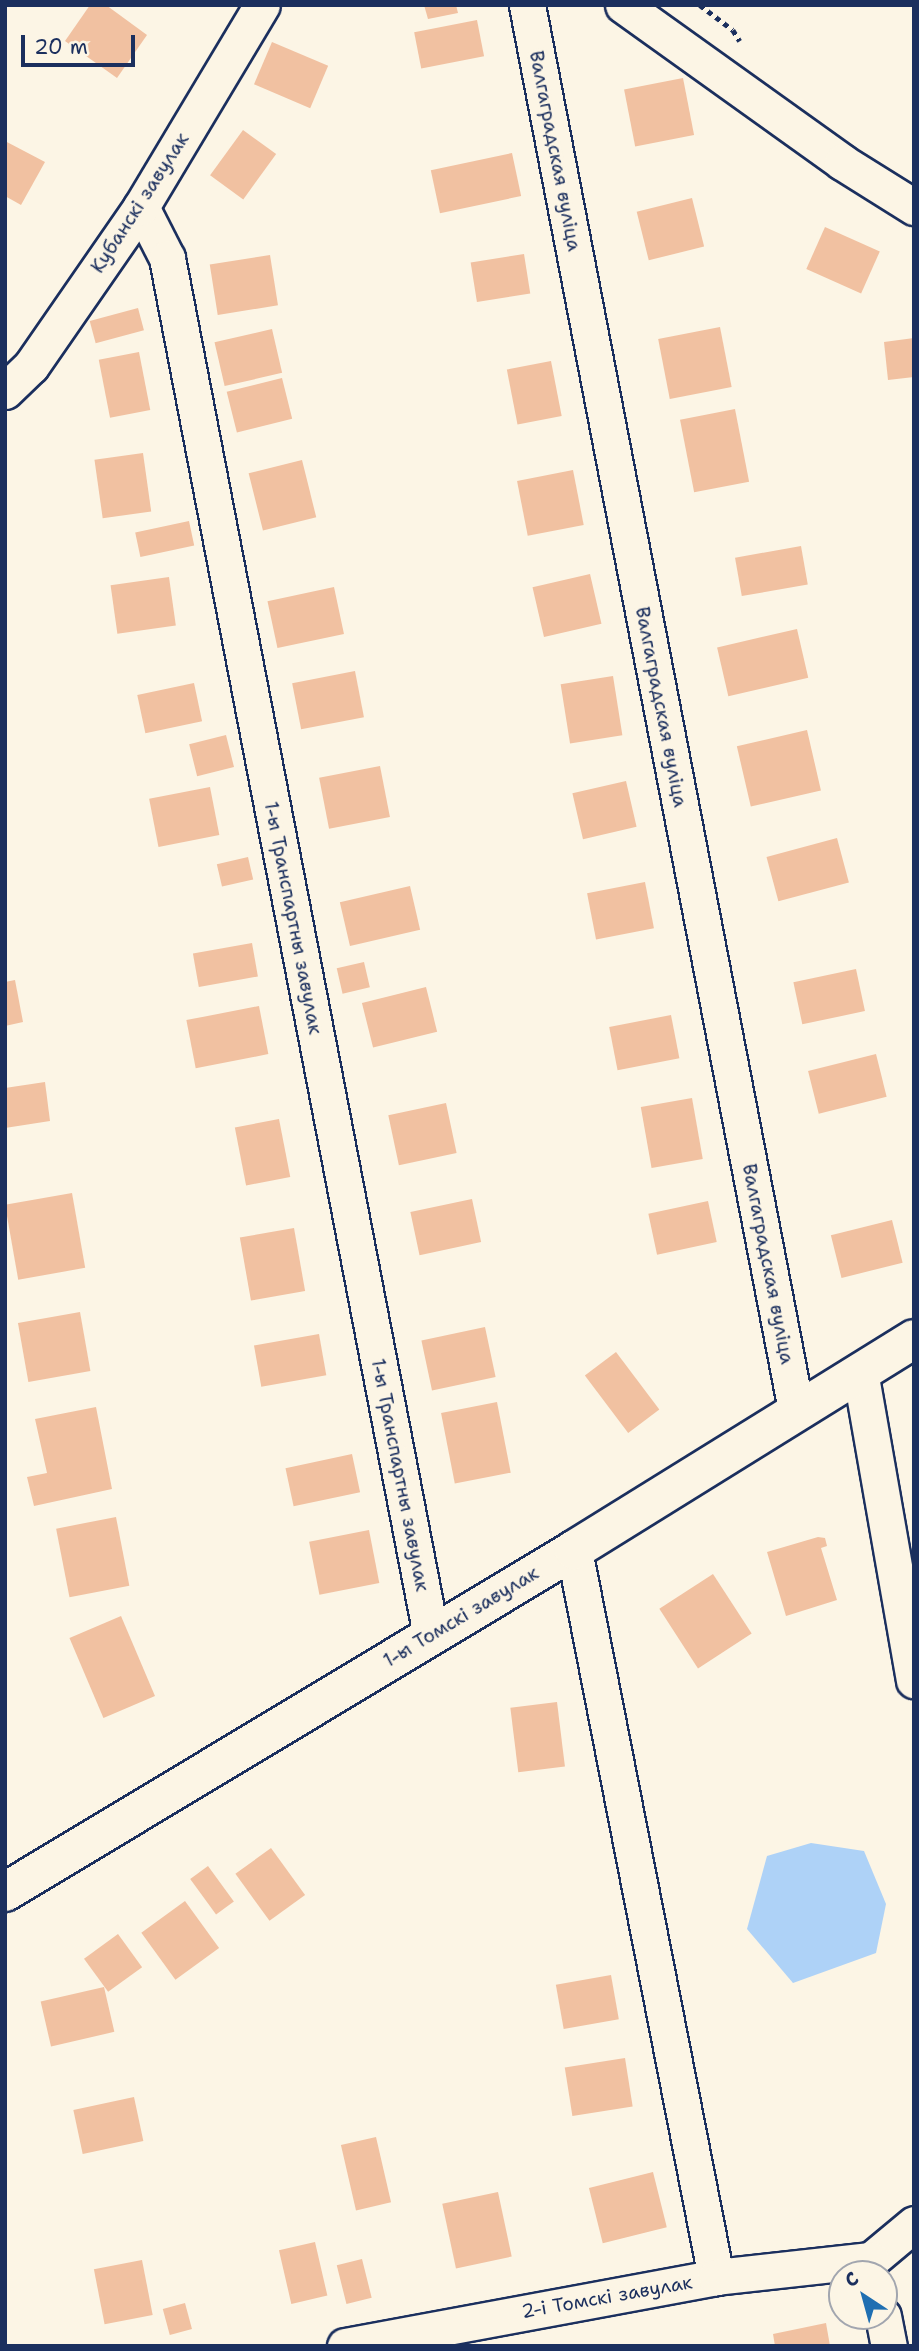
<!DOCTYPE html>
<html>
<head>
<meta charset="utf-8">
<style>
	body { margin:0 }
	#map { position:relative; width:919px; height:2351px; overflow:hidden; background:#fcf5e5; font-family:"Shantell Sans",sans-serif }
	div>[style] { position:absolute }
	.water>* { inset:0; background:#aed2f7 }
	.building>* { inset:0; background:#f1c1a1; transform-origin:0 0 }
	.path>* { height:4.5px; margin-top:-2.25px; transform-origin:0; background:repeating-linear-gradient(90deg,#1b2f5e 0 5px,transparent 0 10px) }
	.roads { filter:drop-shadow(2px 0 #1b2f5e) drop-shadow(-2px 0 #1b2f5e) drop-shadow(0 2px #1b2f5e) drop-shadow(0 -2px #1b2f5e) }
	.street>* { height:35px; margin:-17.5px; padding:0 17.5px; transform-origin:17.5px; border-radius:17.5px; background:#fcf5e5 }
	.secondary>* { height:38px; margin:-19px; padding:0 19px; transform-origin:19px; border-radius:19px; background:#fcf5e5 }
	span { translate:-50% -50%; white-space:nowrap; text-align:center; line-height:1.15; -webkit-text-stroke:6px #fcf5e5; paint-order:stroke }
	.street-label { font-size:19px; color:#1b2f5e }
	.frame { position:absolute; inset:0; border:7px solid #1b2f5e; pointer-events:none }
	.north { position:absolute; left:828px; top:2260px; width:70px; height:70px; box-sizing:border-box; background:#fcf5e5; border:2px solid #a2a6af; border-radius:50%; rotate:324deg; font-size:19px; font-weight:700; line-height:28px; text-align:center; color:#1b2f5e }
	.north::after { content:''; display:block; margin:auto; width:24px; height:32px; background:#1f6fb2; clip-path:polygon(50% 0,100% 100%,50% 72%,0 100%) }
	.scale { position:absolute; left:21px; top:35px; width:114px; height:32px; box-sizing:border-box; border:4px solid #1b2f5e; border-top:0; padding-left:9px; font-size:21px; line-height:24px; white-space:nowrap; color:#1b2f5e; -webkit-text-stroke:5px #fcf5e5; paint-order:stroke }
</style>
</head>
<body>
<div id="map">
	<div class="water">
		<i style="clip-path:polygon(811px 1843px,864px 1851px,886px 1904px,876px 1953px,793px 1983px,747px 1929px,767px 1856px)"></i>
	</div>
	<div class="building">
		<i style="clip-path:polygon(90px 5px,106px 5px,147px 35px,117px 78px,65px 41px)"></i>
		<i style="clip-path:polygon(424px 5px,456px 5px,458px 13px,428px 19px)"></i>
		<i style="left:477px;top:20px;width:37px;height:64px;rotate:79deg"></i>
		<i style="left:272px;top:42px;width:61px;height:46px;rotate:23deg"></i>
		<i style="left:683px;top:78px;width:58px;height:60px;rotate:79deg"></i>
		<i style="left:243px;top:130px;width:41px;height:56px;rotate:36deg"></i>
		<i style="clip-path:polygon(5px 141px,45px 162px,21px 205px,5px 196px)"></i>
		<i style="left:512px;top:153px;width:44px;height:83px;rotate:78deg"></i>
		<i style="left:692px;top:198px;width:50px;height:57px;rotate:76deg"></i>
		<i style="left:825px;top:227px;width:60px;height:46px;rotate:24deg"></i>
		<i style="left:524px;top:254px;width:40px;height:54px;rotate:81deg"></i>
		<i style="left:270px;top:255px;width:51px;height:61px;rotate:81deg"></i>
		<i style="left:138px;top:308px;width:23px;height:50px;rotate:75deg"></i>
		<i style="left:720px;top:327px;width:61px;height:63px;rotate:79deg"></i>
		<i style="left:272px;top:329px;width:45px;height:59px;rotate:77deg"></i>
		<i style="clip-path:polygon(914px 338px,914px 377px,888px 380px,884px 342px)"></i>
		<i style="left:139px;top:352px;width:59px;height:41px;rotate:79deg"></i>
		<i style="left:551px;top:361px;width:56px;height:45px;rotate:79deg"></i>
		<i style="left:282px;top:378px;width:42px;height:57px;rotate:76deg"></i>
		<i style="left:735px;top:409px;width:74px;height:56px;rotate:79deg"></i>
		<i style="left:143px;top:453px;width:59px;height:49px;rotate:82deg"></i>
		<i style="left:302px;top:460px;width:59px;height:55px;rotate:76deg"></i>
		<i style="left:573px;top:470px;width:56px;height:57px;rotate:79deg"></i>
		<i style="left:189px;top:521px;width:25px;height:55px;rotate:78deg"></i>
		<i style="left:801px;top:546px;width:39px;height:67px;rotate:80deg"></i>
		<i style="left:590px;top:574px;width:51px;height:59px;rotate:77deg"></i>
		<i style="left:169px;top:577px;width:49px;height:59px;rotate:82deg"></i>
		<i style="left:334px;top:587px;width:48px;height:68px;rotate:78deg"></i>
		<i style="left:797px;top:629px;width:50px;height:82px;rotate:77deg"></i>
		<i style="left:355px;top:671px;width:47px;height:64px;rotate:79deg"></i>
		<i style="left:613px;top:676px;width:60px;height:53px;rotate:81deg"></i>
		<i style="left:194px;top:683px;width:39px;height:58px;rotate:78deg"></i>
		<i style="left:807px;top:730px;width:62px;height:72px;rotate:77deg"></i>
		<i style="left:226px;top:735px;width:33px;height:38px;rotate:76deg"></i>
		<i style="left:380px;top:766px;width:52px;height:62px;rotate:79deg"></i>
		<i style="left:626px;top:781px;width:47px;height:55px;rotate:77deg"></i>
		<i style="left:210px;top:787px;width:49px;height:62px;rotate:79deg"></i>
		<i style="left:837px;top:838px;width:46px;height:73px;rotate:75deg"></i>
		<i style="left:248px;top:857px;width:23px;height:32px;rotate:77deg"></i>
		<i style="left:645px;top:882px;width:47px;height:59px;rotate:79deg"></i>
		<i style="left:410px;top:886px;width:45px;height:72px;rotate:77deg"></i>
		<i style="left:252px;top:943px;width:34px;height:60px;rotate:80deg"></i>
		<i style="left:364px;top:962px;width:26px;height:28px;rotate:77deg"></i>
		<i style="left:856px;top:969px;width:43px;height:64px;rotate:78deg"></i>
		<i style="clip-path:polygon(15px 980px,23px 1022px,5px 1026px,5px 982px)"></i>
		<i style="left:426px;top:987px;width:46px;height:66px;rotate:76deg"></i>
		<i style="left:259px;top:1006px;width:49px;height:74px;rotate:79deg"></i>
		<i style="left:671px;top:1015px;width:44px;height:63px;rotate:79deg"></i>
		<i style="left:876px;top:1054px;width:44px;height:70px;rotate:76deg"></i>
		<i style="clip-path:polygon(45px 1082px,50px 1121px,5px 1128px,5px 1088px)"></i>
		<i style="left:692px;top:1098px;width:62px;height:52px;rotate:80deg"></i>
		<i style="left:446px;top:1103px;width:51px;height:59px;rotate:78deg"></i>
		<i style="left:279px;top:1119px;width:59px;height:45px;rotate:79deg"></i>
		<i style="left:72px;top:1193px;width:76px;height:68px;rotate:80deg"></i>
		<i style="left:472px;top:1199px;width:44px;height:63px;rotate:78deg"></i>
		<i style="left:708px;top:1201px;width:42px;height:61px;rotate:78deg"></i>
		<i style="left:892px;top:1220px;width:44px;height:63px;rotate:76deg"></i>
		<i style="left:294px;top:1228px;width:64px;height:55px;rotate:80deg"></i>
		<i style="left:80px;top:1312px;width:60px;height:63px;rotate:80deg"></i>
		<i style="left:485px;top:1327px;width:51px;height:65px;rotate:78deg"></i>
		<i style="left:319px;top:1334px;width:42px;height:66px;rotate:80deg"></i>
		<i style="left:616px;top:1352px;width:72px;height:39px;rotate:53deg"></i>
		<i style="left:497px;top:1402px;width:72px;height:57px;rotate:79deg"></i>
		<i style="clip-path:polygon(96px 1407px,112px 1489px,34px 1506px,27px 1477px,47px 1473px,35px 1419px)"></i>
		<i style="left:352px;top:1454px;width:39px;height:68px;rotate:78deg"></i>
		<i style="left:116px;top:1517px;width:70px;height:61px;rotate:79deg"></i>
		<i style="left:369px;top:1530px;width:54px;height:61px;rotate:79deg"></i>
		<i style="clip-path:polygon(818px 1537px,825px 1538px,827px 1546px,821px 1548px,837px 1600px,786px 1616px,767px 1552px)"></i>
		<i style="left:713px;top:1574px;width:71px;height:64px;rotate:57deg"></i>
		<i style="left:121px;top:1616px;width:87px;height:56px;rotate:67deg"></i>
		<i style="left:557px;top:1702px;width:65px;height:47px;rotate:83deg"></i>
		<i style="left:271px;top:1848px;width:58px;height:44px;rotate:54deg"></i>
		<i style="left:208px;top:1866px;width:44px;height:22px;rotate:54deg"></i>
		<i style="left:185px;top:1901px;width:58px;height:54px;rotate:54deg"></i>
		<i style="left:118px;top:1934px;width:41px;height:42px;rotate:54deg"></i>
		<i style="left:611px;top:1975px;width:45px;height:56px;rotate:80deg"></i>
		<i style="left:104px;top:1987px;width:46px;height:65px;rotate:77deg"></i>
		<i style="left:625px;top:2058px;width:49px;height:61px;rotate:81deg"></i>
		<i style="left:134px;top:2097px;width:45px;height:62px;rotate:78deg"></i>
		<i style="left:376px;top:2137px;width:67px;height:36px;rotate:77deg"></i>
		<i style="left:653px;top:2172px;width:57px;height:66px;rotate:76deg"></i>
		<i style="left:498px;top:2192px;width:66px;height:57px;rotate:78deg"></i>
		<i style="left:315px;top:2242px;width:55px;height:37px;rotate:77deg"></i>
		<i style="left:362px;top:2259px;width:40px;height:26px;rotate:76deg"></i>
		<i style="left:142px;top:2260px;width:56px;height:49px;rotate:79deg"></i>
		<i style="left:185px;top:2303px;width:27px;height:23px;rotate:75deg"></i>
		<i style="clip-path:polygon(826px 2323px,830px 2346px,775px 2346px,773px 2334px)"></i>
	</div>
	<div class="path">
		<i style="left:700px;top:5px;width:41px;rotate:37.1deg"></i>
		<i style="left:733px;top:30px;width:13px;rotate:58deg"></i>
	</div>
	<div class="roads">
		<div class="street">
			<i style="left:527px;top:5px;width:1431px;rotate:79.16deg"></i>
			<i style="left:623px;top:5px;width:269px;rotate:35.6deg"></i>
			<i style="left:842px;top:162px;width:85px;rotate:32deg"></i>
			<i style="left:141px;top:207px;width:57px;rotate:63deg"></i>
			<i style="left:167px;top:258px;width:1402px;rotate:79.15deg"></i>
			<i style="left:5px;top:391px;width:36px;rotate:-44deg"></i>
			<i style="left:31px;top:366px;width:193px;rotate:-55.3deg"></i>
			<i style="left:141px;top:207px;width:235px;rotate:-59.1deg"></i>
			<i style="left:860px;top:1371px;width:314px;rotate:80.1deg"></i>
			<i style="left:574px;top:1550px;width:741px;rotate:78.95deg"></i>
			<i style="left:871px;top:2260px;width:56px;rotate:-39.9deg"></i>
			<i style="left:883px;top:2316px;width:31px;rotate:79deg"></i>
			<i style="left:345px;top:2346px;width:377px;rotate:-10.5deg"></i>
			<i style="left:716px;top:2277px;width:156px;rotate:-6.3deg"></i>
		</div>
		<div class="secondary">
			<i style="left:5px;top:1892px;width:664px;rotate:-31.01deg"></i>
			<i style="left:574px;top:1550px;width:400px;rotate:-31.8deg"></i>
		</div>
	</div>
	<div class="street-label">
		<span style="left:555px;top:151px;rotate:79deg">Валгаградская вуліца</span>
		<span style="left:140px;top:203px;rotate:-57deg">Кубанскі завулак</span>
		<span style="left:661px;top:707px;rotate:79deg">Валгаградская вуліца</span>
		<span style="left:293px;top:918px;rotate:79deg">1-ы Транспартны завулак</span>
		<span style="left:768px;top:1264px;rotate:79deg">Валгаградская вуліца</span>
		<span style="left:400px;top:1475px;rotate:79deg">1-ы Транспартны завулак</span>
		<span style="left:461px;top:1617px;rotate:-31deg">1-ы Томскі завулак</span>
		<span style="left:607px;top:2297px;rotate:-10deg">2-і Томскі завулак</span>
	</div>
	<div class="frame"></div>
	<div class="north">С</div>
	<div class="scale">20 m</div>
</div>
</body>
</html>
